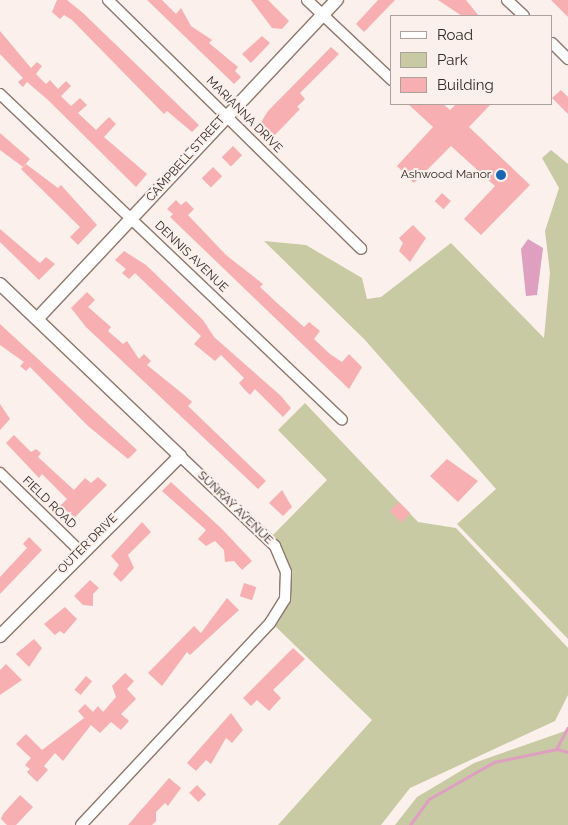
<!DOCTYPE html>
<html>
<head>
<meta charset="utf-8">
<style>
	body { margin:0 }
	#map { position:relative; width:568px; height:825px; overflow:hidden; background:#fbf0eb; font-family:Raleway,sans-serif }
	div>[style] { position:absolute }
	.green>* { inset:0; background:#c8caa3 }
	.water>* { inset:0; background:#de9fc1 }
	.stream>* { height:2.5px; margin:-1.25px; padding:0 1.25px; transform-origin:1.25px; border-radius:1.25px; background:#de9fc1 }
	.building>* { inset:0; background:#f8afb2; transform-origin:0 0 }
	.roads { filter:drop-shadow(1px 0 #8f786c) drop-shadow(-1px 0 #8f786c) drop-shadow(0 1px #8f786c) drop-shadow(0 -1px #8f786c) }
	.minor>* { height:10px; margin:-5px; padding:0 5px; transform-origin:5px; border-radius:5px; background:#fff }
	.tertiary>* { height:12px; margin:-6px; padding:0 6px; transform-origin:6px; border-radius:6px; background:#fff }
	.dots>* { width:14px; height:14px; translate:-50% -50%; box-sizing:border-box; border:2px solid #fbf0eb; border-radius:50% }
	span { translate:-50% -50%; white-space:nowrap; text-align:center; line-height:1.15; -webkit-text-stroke:4px #fbf0eb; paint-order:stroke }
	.street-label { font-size:12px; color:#352b27 }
	.poi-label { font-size:12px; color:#352b27 }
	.right { translate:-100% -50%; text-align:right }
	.legend { position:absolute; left:390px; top:15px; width:162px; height:90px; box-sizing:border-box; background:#fbf0eb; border:1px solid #aca19d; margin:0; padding:6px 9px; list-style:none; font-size:15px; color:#352b27 }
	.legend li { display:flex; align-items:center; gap:10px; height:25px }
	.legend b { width:25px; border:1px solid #aca19d }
</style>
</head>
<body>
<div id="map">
	<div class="green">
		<i style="clip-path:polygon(551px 150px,568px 164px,568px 639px,457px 524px,496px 489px,365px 340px,264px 241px,306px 245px,362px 278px,367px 299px,381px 297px,451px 243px,544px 338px,550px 273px,545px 231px,559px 188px,542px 158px)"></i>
		<i style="clip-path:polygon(305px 403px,418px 522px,456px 528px,568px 648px,568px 695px,555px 721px,410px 788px,381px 825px,278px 825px,372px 720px,275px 626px,286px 595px,283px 554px,272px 536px,327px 480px,278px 430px)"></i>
		<i style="clip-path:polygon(568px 730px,568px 825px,395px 825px,417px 797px,474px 763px)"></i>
	</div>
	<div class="water">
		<i style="clip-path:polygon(528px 239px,543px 248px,537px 295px,526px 296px,521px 249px)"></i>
	</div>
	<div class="stream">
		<i style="left:568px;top:728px;width:24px;rotate:118deg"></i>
		<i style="left:557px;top:749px;width:11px;rotate:15deg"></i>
		<i style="left:410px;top:825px;width:32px;rotate:-54deg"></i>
		<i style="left:429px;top:799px;width:75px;rotate:-29.6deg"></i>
		<i style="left:494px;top:762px;width:64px;rotate:-11.7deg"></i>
	</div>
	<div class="building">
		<i style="clip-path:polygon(57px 0,67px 0,83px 13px,199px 125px,192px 132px,167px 111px,164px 114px,72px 20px,64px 15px,60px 19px,52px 12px)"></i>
		<i style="clip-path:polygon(147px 0,162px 0,176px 14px,181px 8px,191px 26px,212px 40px,209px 43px,238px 67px,235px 71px,241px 77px,234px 84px)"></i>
		<i style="clip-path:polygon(251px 0,268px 0,289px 21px,282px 29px,272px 28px)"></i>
		<i style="clip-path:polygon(378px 0,395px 0,364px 32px,356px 24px)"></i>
		<i style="clip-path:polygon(438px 0,466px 0,479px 16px,462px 16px)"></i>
		<i style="clip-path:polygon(551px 0,568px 0,568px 17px)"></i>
		<i style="clip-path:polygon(0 31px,31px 68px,37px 62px,42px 66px,36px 74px,46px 84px,50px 80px,58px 89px,66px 81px,71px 86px,61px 96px,71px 106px,80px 98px,87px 105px,78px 113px,96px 130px,109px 117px,116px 124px,104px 137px,147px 174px,136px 187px,48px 100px,27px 82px,23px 87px,18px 82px,23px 78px,0 54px)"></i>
		<i style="clip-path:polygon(262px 36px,270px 43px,251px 63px,242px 54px)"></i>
		<i style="clip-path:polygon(331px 47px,339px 54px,300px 93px,305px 99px,297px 107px,300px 109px,273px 137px,260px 124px,268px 111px)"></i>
		<i style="clip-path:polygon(561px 90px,568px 97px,568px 114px,552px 98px)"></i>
		<i style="clip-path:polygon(408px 104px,443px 104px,450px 110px,456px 104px,491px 104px,469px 127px,530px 185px,481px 235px,464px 219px,495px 186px,451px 146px,414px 183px,397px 166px,433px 127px)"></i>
		<i style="clip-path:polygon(0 133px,30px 159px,23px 167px,0 150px)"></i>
		<i style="left:233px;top:146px;width:13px;height:16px;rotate:45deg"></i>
		<i style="clip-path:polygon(26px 164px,58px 188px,61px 185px,97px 225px,78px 245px,70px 237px,80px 227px,21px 169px)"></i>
		<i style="left:213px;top:167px;width:13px;height:16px;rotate:45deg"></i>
		<i style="left:442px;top:193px;width:12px;height:11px;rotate:42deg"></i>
		<i style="clip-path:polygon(176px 200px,181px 205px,186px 201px,194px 209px,188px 215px,226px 255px,263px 284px,260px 287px,276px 302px,304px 327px,309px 322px,320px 331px,314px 339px,330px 354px,342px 362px,349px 354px,362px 367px,349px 389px,170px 217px,173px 214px,167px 209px)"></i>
		<i style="clip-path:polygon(413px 225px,426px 238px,410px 262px,399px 251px,403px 243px,399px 238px)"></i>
		<i style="clip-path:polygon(0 229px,40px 263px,46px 257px,55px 264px,39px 280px,0 242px)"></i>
		<i style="clip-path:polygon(124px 251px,146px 265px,203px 320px,214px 337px,281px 396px,291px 408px,283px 417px,255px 389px,250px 395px,243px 388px,239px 383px,244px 378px,221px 355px,215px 361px,194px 344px,201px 336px,135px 273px,129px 279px,122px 273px,126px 269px,115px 260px)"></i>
		<i style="clip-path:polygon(87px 292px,95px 300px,88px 307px,111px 327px,108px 331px,123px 344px,127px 341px,139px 359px,144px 354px,151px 361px,147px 365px,183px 394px,192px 402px,188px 406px,266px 481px,258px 489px,86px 327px,71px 308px)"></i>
		<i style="clip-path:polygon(0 324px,137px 450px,128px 459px,88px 426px,30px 367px,26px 371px,20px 366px,24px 362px,0 345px)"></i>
		<i style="clip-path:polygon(0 404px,10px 419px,0 430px)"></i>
		<i style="clip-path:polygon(14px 435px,31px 452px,36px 449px,41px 453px,38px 457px,74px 490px,85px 478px,91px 483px,98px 477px,107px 485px,75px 517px,60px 506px,67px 499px,42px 474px,39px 478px,6px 443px)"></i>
		<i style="clip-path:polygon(447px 459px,478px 481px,458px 502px,430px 476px)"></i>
		<i style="clip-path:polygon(171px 482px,222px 529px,252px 561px,242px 570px,234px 561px,225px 562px,224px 550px,215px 541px,206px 546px,198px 539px,206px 530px,162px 491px)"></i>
		<i style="clip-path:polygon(282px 490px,292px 507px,283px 516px,269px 503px)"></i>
		<i style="left:399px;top:502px;width:16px;height:13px;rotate:45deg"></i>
		<i style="clip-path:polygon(142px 522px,151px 532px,128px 555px,134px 568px,121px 582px,113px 574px,119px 565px,111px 556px)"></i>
		<i style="clip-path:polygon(29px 537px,42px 550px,0 594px,0 577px,27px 548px,23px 544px)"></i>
		<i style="clip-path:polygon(90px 580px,99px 588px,93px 594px,93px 606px,83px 605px,74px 596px)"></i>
		<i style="left:244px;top:583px;width:13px;height:14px;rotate:18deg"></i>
		<i style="clip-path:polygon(227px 598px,239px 610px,190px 655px,187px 652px,162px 686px,148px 673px,194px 626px,201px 633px)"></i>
		<i style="clip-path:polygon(65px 607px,77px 619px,64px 634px,60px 631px,55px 635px,44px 624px)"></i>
		<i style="clip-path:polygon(34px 639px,42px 648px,29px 667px,16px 654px)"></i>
		<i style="clip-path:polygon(293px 648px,305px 659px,273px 690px,281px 698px,269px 711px,257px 700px,251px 706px,243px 698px)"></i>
		<i style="clip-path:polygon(6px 664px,22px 680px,0 695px,0 670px)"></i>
		<i style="clip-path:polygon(125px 673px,134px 681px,127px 689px,136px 699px,121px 714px,129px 721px,121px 730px,111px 722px,100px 733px,91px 725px,63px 761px,55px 753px,44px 766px,48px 770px,37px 782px,27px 772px,30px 769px,25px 765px,31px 758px,16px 744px,26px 734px,42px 750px,84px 718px,78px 711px,85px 704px,93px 712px,98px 706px,103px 712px,116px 697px,112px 686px)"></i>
		<i style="left:86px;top:676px;width:8px;height:18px;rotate:40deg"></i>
		<i style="clip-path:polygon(231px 713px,243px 730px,232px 743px,226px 738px,211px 764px,206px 760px,196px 771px,187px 763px)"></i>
		<i style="clip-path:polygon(169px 778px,181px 788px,168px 806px,165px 803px,156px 812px,156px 821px,152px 825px,128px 825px)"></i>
		<i style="left:197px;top:785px;width:13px;height:11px;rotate:45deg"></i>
		<i style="clip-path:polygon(20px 795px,33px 807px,16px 825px,7px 825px,1px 819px,3px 814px)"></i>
	</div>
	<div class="roads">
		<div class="minor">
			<i style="left:108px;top:0;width:355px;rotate:44.5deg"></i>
			<i style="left:307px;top:0;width:117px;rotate:43.3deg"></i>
			<i style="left:507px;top:0;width:23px;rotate:43deg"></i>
			<i style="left:552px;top:43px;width:23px;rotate:45deg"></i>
			<i style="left:0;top:94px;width:472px;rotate:43.6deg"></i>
			<i style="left:0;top:473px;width:112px;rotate:44.3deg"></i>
			<i style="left:81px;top:825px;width:277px;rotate:-46.9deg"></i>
			<i style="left:270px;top:623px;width:28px;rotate:-58deg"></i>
			<i style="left:285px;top:599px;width:27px;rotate:-88deg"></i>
			<i style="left:286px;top:572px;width:28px;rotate:-113deg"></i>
			<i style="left:275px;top:546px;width:131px;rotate:-136.5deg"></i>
		</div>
		<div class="tertiary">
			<i style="left:0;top:284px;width:249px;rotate:43.7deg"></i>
			<i style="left:180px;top:456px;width:255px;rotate:135deg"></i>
			<i style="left:37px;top:319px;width:438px;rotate:-46.8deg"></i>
		</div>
	</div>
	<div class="dots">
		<i style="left:501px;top:175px;background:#1767b5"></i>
	</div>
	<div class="street-label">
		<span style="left:244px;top:115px;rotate:45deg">MARIANNA DRIVE</span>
		<span style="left:186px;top:159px;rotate:-48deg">CAMPBELL STREET</span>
		<span style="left:191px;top:257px;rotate:44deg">DENNIS AVENUE</span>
		<span style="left:49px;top:503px;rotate:44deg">FIELD ROAD</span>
		<span style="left:235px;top:508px;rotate:44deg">SUNRAY AVENUE</span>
		<span style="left:88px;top:544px;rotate:-45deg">OUTER DRIVE</span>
	</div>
	<div class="poi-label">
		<span class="right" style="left:491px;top:175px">Ashwood Manor</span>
	</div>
	<ul class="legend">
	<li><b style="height:6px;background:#fff"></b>Road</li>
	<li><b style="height:14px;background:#c8caa3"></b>Park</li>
	<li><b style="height:14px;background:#f8afb2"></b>Building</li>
	</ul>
</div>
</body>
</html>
